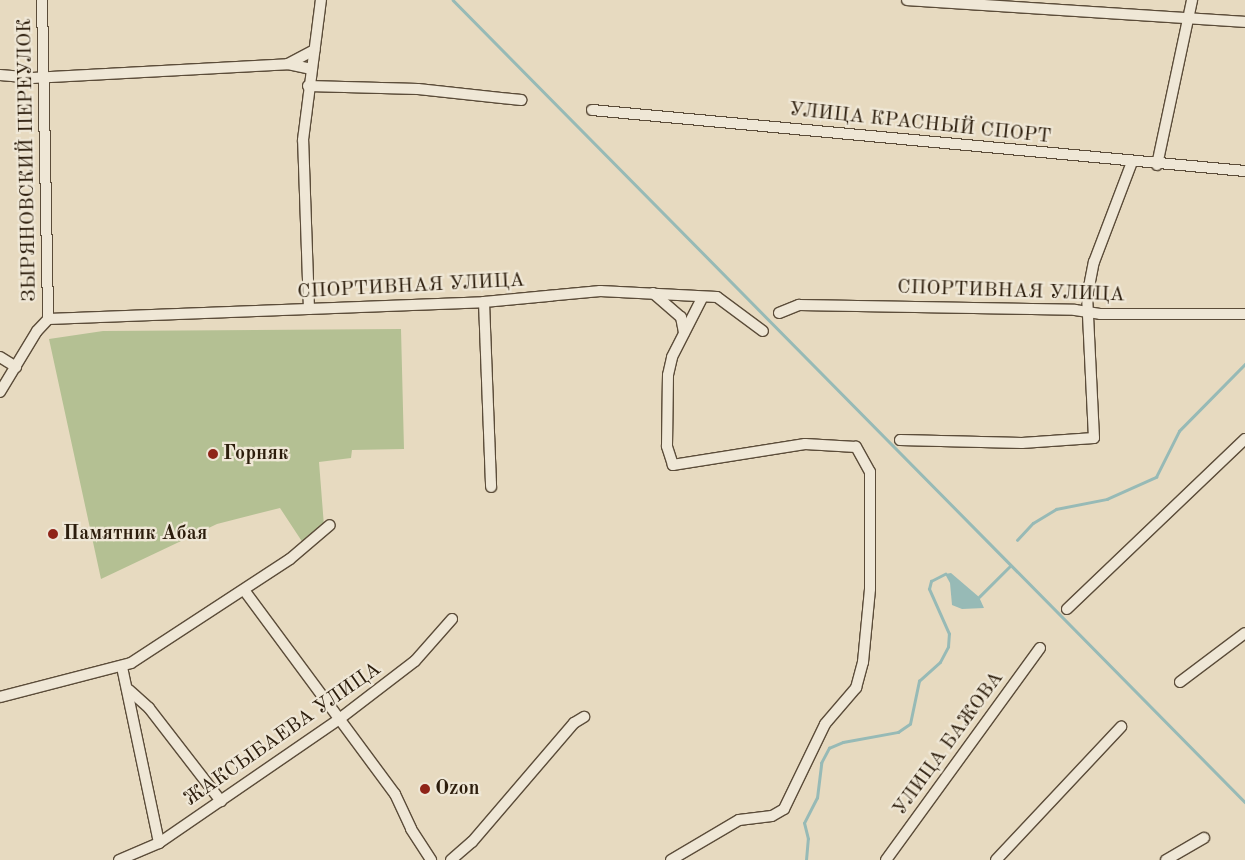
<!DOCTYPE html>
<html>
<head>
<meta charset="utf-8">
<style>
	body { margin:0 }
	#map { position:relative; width:1245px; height:860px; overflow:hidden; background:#e7dac0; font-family:"Old Standard TT",serif }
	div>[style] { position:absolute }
	.green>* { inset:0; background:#b4c093 }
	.water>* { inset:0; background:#97bab6 }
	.stream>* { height:2.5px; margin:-1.25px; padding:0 1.25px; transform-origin:1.25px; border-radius:1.25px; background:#97bab6 }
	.roads { filter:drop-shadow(1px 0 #5b4c39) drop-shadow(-1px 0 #5b4c39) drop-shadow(0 1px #5b4c39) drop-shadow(0 -1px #5b4c39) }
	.minor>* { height:10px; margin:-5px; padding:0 5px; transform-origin:5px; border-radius:5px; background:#efe7d6 }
	.dots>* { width:14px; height:14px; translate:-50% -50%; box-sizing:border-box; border:2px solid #efe7d6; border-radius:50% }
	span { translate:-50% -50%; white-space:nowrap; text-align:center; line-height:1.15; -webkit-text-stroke:4.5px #efe7d6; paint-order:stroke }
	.street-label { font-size:20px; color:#2c1d0c }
	.poi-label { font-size:20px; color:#2c1d0c; font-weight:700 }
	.left { translate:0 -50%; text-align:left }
</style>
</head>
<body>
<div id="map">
	<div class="green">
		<i style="clip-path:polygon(401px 329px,404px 449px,352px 450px,351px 458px,319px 462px,324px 526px,303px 543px,280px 508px,217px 524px,101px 579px,49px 339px,103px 331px)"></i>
	</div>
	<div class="water">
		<i style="clip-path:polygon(951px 573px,979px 597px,984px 608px,962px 609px,952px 605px,950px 583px,945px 574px)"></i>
	</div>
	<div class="stream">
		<i style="left:453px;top:0;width:1127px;rotate:45.36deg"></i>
		<i style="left:1017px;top:540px;width:23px;rotate:-47deg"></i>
		<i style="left:1033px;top:523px;width:27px;rotate:-31deg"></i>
		<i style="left:1056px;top:509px;width:52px;rotate:-11.1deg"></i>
		<i style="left:1107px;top:499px;width:54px;rotate:-24.2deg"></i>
		<i style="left:1156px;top:477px;width:51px;rotate:-63.4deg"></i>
		<i style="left:1179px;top:431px;width:94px;rotate:-45.4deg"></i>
		<i style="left:979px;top:597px;width:44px;rotate:-45deg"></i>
		<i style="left:806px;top:860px;width:21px;rotate:-85deg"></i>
		<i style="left:808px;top:839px;width:16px;rotate:-104deg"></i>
		<i style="left:804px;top:823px;width:28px;rotate:-63deg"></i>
		<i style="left:817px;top:798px;width:35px;rotate:-83deg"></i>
		<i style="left:821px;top:763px;width:17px;rotate:-62deg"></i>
		<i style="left:829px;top:748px;width:15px;rotate:-23deg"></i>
		<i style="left:843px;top:742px;width:56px;rotate:-10.3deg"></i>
		<i style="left:898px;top:732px;width:14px;rotate:-34deg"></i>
		<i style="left:910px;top:724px;width:44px;rotate:-78.2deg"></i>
		<i style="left:919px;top:681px;width:28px;rotate:-42deg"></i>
		<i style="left:940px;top:662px;width:17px;rotate:-62deg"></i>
		<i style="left:948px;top:647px;width:13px;rotate:-86deg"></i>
		<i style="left:949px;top:634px;width:49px;rotate:-114deg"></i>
		<i style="left:929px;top:589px;width:8px;rotate:-76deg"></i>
		<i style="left:931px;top:581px;width:16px;rotate:-27deg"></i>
	</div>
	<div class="roads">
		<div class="minor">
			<i style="left:42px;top:0;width:319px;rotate:88.9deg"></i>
			<i style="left:907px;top:0;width:339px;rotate:3.7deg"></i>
			<i style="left:288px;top:64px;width:30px;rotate:-28deg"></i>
			<i style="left:0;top:75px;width:32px;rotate:5deg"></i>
			<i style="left:32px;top:78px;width:256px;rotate:-3.1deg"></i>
			<i style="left:288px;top:64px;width:24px;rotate:12deg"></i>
			<i style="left:308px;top:86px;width:110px;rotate:1.6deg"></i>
			<i style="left:418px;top:89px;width:104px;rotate:6.1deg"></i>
			<i style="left:592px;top:110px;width:656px;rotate:5.34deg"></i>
			<i style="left:1157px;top:165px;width:169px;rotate:-78deg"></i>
			<i style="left:653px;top:293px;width:37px;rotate:41deg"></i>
			<i style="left:681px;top:317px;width:16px;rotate:79deg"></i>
			<i style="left:484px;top:302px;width:185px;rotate:87.8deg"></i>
			<i style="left:309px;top:309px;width:169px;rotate:-92deg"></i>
			<i style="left:303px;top:140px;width:141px;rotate:-82.7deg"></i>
			<i style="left:779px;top:313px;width:22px;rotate:-22deg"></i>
			<i style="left:799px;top:305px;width:276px;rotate:1deg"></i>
			<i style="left:1075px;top:310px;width:25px;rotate:9deg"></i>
			<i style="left:1100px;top:314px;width:145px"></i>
			<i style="left:48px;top:319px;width:436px;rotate:-2.2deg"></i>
			<i style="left:484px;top:302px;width:117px;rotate:-5.4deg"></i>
			<i style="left:600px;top:291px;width:117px;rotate:2.9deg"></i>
			<i style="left:717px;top:297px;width:57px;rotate:36.5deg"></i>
			<i style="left:0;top:357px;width:19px;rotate:32deg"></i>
			<i style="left:0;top:392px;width:71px;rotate:-58.8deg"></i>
			<i style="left:37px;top:331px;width:16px;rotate:-47deg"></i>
			<i style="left:900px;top:440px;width:122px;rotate:1.4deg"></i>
			<i style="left:1022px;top:443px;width:72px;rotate:-4deg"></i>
			<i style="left:1094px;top:438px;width:141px;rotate:-92.8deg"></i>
			<i style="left:1087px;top:297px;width:36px;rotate:-79deg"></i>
			<i style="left:1094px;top:262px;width:107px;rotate:-69.2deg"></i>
			<i style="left:244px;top:590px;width:254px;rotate:53.5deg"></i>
			<i style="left:395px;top:794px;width:38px;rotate:65deg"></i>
			<i style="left:411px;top:829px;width:37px;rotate:57deg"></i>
			<i style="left:1067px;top:609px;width:246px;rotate:-43.7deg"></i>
			<i style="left:122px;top:667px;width:180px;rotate:78.1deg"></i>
			<i style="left:1180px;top:682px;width:81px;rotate:-37deg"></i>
			<i style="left:129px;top:690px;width:27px;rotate:42deg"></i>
			<i style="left:149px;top:708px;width:118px;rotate:52.3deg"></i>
			<i style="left:0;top:697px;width:135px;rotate:-14.5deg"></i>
			<i style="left:131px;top:663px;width:190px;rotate:-33.2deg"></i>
			<i style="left:290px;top:559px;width:52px;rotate:-40.4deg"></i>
			<i style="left:119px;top:860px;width:43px;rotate:-23deg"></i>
			<i style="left:159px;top:843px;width:217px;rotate:-34.5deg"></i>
			<i style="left:338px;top:720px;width:97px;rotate:-37.5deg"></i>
			<i style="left:415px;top:661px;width:56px;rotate:-48.6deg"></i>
			<i style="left:451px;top:860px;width:28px;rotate:-41deg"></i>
			<i style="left:472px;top:842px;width:157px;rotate:-49.4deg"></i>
			<i style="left:574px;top:723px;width:12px;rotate:-31deg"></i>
			<i style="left:671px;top:860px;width:79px;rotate:-30.5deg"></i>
			<i style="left:739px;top:820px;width:33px;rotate:-7deg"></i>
			<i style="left:772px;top:816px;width:14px;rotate:-30deg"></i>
			<i style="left:784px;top:809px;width:94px;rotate:-64.2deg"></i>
			<i style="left:825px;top:724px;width:48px;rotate:-49.3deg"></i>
			<i style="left:856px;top:688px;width:27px;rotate:-75deg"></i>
			<i style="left:863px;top:662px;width:73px;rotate:-84.5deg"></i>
			<i style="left:870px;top:589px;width:117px;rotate:-90deg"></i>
			<i style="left:870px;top:472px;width:29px;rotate:-119deg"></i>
			<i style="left:856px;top:447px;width:51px;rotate:-176.6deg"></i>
			<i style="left:805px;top:444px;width:134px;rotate:171deg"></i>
			<i style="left:673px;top:465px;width:20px;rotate:-108deg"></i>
			<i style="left:667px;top:446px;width:71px;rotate:-89.2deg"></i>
			<i style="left:668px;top:375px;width:18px;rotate:-77deg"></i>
			<i style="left:672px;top:357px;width:66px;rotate:-63deg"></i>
			<i style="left:886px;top:860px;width:262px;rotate:-54deg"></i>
			<i style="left:996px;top:860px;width:183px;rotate:-46.8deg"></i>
			<i style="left:1166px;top:860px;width:44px;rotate:-30.1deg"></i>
		</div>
	</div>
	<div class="dots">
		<i style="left:213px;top:454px;background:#8f2418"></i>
		<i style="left:53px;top:534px;background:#8f2418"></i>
		<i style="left:425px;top:789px;background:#8f2418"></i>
	</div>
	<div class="street-label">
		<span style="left:920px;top:124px;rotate:6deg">УЛИЦА КРАСНЫЙ СПОРТ</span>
		<span style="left:28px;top:160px;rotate:-91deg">ЗЫРЯНОВСКИЙ ПЕРЕУЛОК</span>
		<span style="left:411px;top:287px;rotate:-3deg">СПОРТИВНАЯ УЛИЦА</span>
		<span style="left:1011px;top:292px;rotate:2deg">СПОРТИВНАЯ УЛИЦА</span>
		<span style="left:283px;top:735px;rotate:-35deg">ЖАКСЫБАЕВА УЛИЦА</span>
		<span style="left:949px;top:744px;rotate:-54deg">УЛИЦА БАЖОВА</span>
	</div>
	<div class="poi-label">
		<span class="left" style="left:223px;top:454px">Горняк</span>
		<span class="left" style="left:63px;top:534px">Памятник Абая</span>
		<span class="left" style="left:435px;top:789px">Ozon</span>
	</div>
</div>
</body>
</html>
